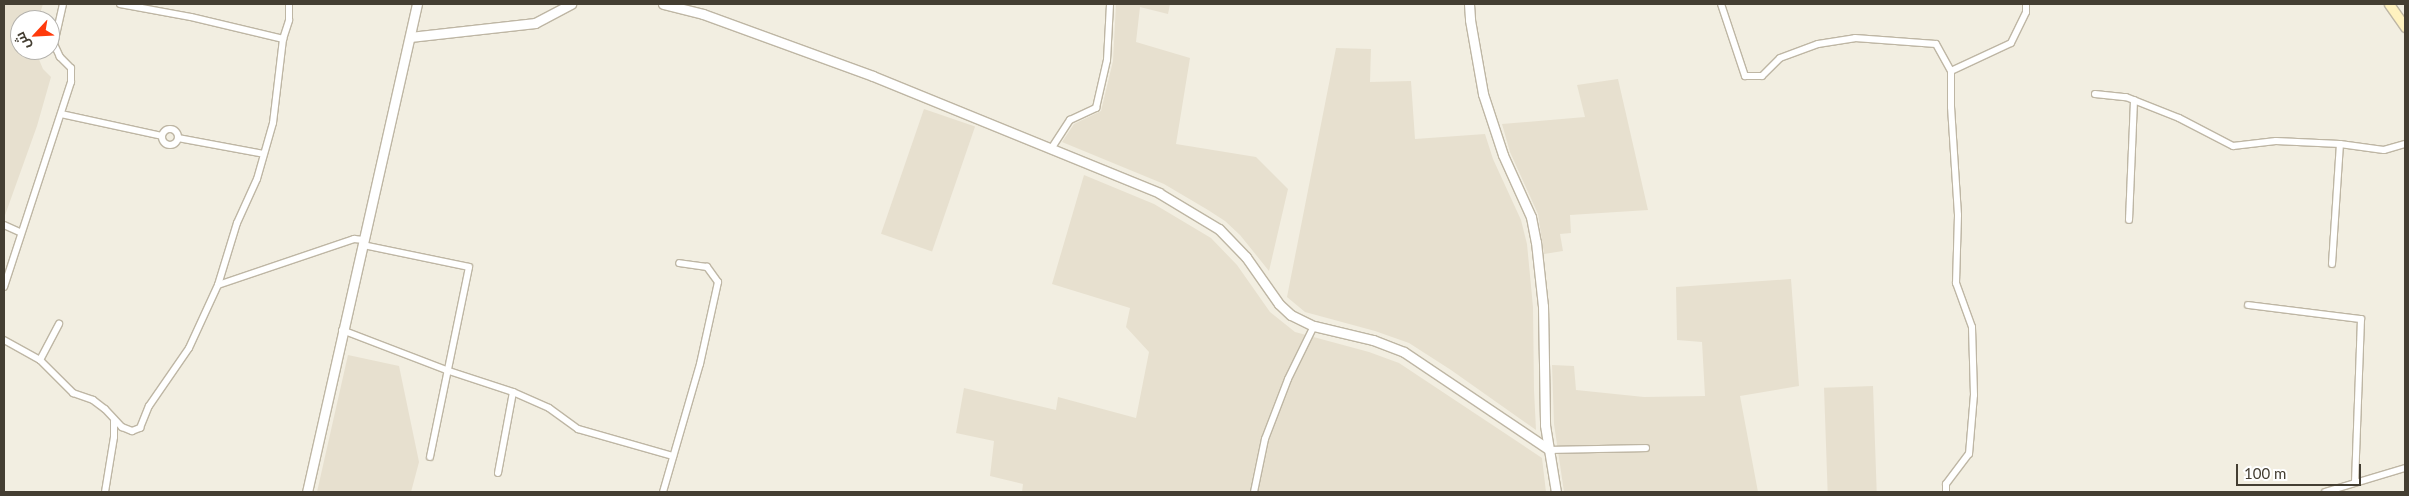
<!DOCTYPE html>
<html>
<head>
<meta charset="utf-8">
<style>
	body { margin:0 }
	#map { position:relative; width:2409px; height:496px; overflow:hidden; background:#f2eee1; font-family:Lato,Cairo,sans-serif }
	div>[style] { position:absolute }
	.residential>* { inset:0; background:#e7e0cf; transform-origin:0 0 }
	.roads { filter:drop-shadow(1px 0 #beb6a4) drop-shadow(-1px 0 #beb6a4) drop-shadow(0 1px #beb6a4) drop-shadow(0 -1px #beb6a4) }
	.minor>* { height:6px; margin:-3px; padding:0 3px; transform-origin:3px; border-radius:3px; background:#fff }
	.minor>.ring { margin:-3px; padding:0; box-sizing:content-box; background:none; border:6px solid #fff; border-radius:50% }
	.tertiary>* { height:9px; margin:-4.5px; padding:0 4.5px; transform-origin:4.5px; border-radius:4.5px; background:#fff }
	.secondary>* { height:9px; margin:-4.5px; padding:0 4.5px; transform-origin:4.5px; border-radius:4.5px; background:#fff2bf }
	span { translate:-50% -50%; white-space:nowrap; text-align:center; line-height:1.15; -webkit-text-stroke:4px #fff; paint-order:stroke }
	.frame { position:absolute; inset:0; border:5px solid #443e32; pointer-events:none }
	.north { position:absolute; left:10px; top:10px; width:50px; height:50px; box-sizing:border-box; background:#fff; border:1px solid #b4b2ad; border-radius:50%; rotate:245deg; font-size:14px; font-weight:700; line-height:20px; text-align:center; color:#443e32 }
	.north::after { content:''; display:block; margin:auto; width:18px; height:22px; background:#ff3a0c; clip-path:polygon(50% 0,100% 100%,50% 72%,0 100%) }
	.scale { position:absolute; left:2236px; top:464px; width:125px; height:22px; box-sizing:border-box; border:2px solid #443e32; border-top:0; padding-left:6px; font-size:15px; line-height:18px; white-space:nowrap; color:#443e32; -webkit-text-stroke:4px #fff; paint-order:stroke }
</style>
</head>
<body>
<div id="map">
	<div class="residential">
		<i style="clip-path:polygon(4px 4px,43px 4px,38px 20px,20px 20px,20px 50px,35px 50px,43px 69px,51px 77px,37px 126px,4px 218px)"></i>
		<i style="clip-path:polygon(1116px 4px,1170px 4px,1168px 14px,1140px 7px,1136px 42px,1190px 58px,1176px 144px,1256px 157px,1288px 189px,1269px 271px,1240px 235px,1225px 221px,1208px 210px,1164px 184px,1062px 142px,1074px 124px,1101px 111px,1113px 61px)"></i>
		<i style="clip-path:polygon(1336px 48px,1371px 49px,1370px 82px,1411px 81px,1415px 139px,1485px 134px,1493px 159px,1521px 220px,1527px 244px,1533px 307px,1534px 390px,1536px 430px,1451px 370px,1409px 343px,1375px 331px,1305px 312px,1287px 297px)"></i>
		<i style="clip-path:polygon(1618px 79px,1648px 210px,1570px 215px,1571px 233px,1560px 234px,1563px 251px,1544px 254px,1538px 214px,1510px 152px,1502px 124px,1585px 117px,1577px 85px)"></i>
		<i style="left:924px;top:109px;width:54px;height:132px;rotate:19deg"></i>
		<i style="clip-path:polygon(1084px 175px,1154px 204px,1211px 238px,1237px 265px,1270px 312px,1295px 332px,1369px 352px,1399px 363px,1542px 458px,1546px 492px,1022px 492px,1023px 484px,990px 476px,994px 441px,956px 433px,964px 388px,1056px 410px,1058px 397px,1136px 418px,1149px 352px,1126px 327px,1130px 308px,1052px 284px)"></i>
		<i style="clip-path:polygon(1791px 279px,1799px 386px,1740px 396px,1758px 492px,1564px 492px,1554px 424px,1552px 365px,1574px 366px,1576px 390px,1644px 397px,1705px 396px,1702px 342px,1677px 340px,1676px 287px)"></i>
		<i style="clip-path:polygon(348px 355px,399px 366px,419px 462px,411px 492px,317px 492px)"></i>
		<i style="left:1873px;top:386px;width:106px;height:49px;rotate:88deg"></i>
	</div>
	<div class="roads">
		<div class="minor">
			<i style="left:120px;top:4px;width:72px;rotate:10.4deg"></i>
			<i style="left:191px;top:17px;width:95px;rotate:13.4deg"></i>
			<i style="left:1721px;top:4px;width:76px;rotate:71.6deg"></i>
			<i style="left:1745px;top:76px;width:17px"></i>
			<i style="left:1762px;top:76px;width:25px;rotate:-45deg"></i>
			<i style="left:1780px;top:58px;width:40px;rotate:-20.2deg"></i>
			<i style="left:1818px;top:44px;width:37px;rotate:-9deg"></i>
			<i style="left:1855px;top:38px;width:81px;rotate:4.2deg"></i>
			<i style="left:1936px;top:44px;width:31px;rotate:61deg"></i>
			<i style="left:2095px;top:94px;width:31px;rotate:6deg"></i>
			<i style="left:2126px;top:97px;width:57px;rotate:21.6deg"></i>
			<i style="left:2179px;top:118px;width:61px;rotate:27.4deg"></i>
			<i style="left:2233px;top:146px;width:43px;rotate:-6.6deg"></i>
			<i style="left:2276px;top:141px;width:64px;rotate:2.7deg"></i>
			<i style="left:2340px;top:144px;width:44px;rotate:7.8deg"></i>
			<i style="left:2384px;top:150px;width:22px;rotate:-16deg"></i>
			<i style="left:61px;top:114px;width:103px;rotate:12.3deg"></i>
			<i class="ring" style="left:162px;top:129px;width:10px;height:10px"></i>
			<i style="left:178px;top:138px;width:87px;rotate:10.5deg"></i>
			<i style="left:1051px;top:149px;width:35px;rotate:-57deg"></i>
			<i style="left:1070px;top:120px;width:29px;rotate:-25deg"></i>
			<i style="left:1096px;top:108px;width:49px;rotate:-77.1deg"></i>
			<i style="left:1107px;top:60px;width:56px;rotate:-86.9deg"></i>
			<i style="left:2129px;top:220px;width:120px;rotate:-87.6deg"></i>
			<i style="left:4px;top:225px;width:17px;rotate:24deg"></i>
			<i style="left:363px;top:245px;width:108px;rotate:11.7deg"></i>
			<i style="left:469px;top:267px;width:194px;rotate:101.6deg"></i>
			<i style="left:2332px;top:264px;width:120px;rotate:-86.2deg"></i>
			<i style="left:218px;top:285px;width:65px;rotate:-73deg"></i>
			<i style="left:237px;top:223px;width:48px;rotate:-65.6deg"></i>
			<i style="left:257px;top:179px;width:58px;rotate:-74.1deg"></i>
			<i style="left:273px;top:123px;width:85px;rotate:-83.2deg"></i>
			<i style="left:283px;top:39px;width:20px;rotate:-72deg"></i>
			<i style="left:289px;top:20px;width:16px;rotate:-90deg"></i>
			<i style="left:4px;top:287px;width:216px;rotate:-71.9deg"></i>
			<i style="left:71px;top:82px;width:14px;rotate:-90deg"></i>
			<i style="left:71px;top:68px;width:16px;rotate:-135deg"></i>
			<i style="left:60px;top:57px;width:14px;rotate:-115deg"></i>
			<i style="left:54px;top:44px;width:41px;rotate:-77.3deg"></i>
			<i style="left:2248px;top:305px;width:114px;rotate:7.1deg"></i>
			<i style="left:2361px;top:319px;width:163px;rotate:92.1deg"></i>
			<i style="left:342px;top:330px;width:111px;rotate:21deg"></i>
			<i style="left:446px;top:370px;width:71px;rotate:18.2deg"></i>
			<i style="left:513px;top:392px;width:39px;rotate:24deg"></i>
			<i style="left:549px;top:408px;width:36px;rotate:36deg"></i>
			<i style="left:578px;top:429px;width:99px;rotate:15.9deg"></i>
			<i style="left:4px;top:340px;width:41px;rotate:29.1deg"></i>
			<i style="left:40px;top:360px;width:47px;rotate:45deg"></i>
			<i style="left:73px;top:393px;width:21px;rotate:19deg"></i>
			<i style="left:93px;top:400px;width:15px;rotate:37deg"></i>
			<i style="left:105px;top:409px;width:25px;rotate:47deg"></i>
			<i style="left:122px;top:427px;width:11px;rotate:22deg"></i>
			<i style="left:132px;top:431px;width:9px;rotate:-21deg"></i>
			<i style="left:140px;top:428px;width:24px;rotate:-68deg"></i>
			<i style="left:149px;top:406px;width:70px;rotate:-55.4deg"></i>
			<i style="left:189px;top:348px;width:69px;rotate:-65.3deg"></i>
			<i style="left:218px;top:285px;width:144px;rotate:-18.7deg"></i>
			<i style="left:354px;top:239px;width:10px;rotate:6deg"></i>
			<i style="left:40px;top:360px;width:41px;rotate:-62.2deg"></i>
			<i style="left:1550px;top:450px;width:96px;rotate:-1.2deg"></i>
			<i style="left:498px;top:473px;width:82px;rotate:-79.5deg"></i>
			<i style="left:105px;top:492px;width:56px;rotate:-80.7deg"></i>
			<i style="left:114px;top:437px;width:16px;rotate:-90deg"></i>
			<i style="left:663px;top:492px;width:133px;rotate:-73.9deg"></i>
			<i style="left:700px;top:364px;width:84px;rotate:-77.6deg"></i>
			<i style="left:718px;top:282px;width:19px;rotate:-126deg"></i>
			<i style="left:707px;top:267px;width:28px;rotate:-172deg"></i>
			<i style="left:1254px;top:492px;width:54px;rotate:-78.3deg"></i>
			<i style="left:1265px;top:439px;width:64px;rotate:-69deg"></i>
			<i style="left:1288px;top:379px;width:59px;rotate:-63.9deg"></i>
			<i style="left:1946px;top:492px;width:8px;rotate:-90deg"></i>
			<i style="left:1946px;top:484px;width:38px;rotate:-53deg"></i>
			<i style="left:1969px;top:454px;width:59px;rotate:-85.2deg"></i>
			<i style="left:1974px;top:395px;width:68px;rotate:-91.7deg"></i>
			<i style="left:1972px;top:327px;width:47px;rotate:-110deg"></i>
			<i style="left:1956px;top:283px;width:68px;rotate:-88.3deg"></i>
			<i style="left:1958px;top:215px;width:108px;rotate:-93.7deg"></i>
			<i style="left:1951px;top:107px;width:36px;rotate:-90deg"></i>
			<i style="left:1951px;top:71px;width:66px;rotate:-25deg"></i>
			<i style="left:2011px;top:43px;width:34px;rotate:-64deg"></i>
			<i style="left:2026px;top:12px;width:8px;rotate:-90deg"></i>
			<i style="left:2325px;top:492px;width:84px;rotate:-16.7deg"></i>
		</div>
		<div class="tertiary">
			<i style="left:663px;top:4px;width:41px;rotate:14deg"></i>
			<i style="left:703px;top:14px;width:181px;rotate:20deg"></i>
			<i style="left:873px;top:76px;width:309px;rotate:22.2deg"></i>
			<i style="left:1159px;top:193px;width:70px;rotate:31deg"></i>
			<i style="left:1219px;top:229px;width:39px;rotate:46deg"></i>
			<i style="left:1246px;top:257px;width:57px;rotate:54.9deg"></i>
			<i style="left:1279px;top:304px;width:16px;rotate:43deg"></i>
			<i style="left:1291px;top:315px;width:25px;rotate:26deg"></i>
			<i style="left:1314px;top:326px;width:61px;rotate:13.3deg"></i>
			<i style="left:1373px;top:340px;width:33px;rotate:21deg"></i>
			<i style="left:1404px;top:352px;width:176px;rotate:33.9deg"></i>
			<i style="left:1469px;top:4px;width:16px;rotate:86deg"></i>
			<i style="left:1470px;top:20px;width:75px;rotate:80deg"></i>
			<i style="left:1483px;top:94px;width:64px;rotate:71.8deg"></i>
			<i style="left:1503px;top:155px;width:68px;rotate:65.7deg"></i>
			<i style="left:1531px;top:217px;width:25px;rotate:79deg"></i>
			<i style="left:1536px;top:242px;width:64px;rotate:83.8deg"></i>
			<i style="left:1543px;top:306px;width:119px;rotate:89deg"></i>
			<i style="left:1545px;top:425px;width:68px;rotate:80.7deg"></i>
			<i style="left:410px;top:37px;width:126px;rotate:-6.4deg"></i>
			<i style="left:535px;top:23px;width:41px;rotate:-27.8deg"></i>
			<i style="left:307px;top:492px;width:500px;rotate:-77.3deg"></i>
		</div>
		<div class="secondary">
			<i style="left:2389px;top:4px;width:28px;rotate:55deg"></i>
		</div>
	</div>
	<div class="frame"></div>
	<div class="north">ش</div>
	<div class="scale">100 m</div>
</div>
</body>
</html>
